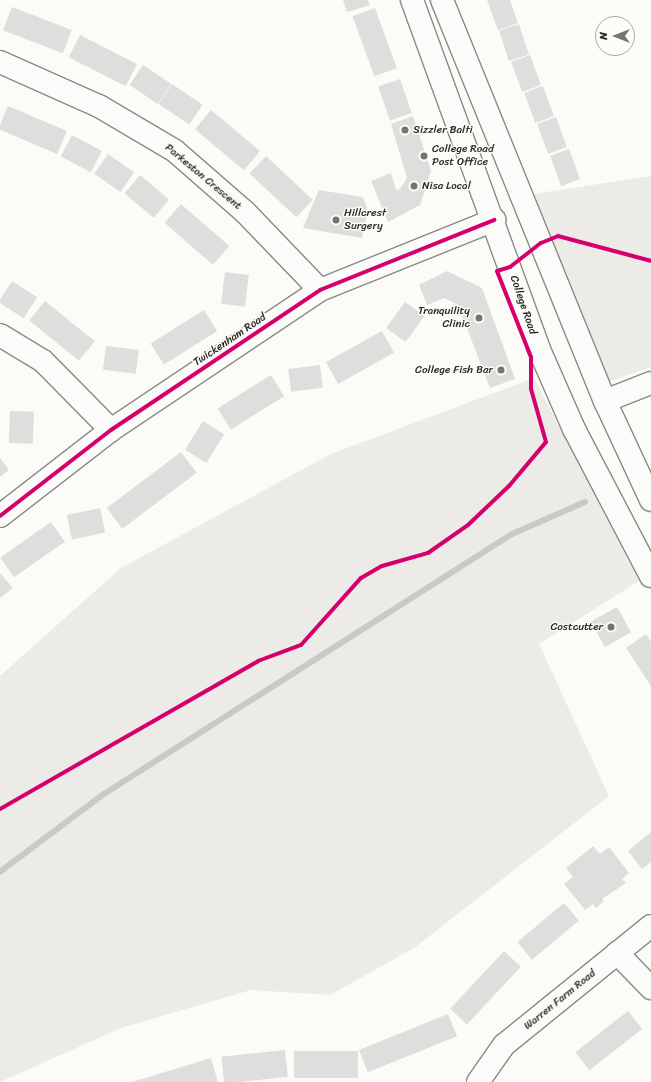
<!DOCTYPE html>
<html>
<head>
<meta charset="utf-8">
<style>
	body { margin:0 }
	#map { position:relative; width:651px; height:1082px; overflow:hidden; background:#fcfbf8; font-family:Sriracha,sans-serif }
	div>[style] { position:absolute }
	.green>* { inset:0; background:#ecebe8 }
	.stream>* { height:5.5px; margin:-2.75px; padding:0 2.75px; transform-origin:2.75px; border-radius:2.75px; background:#cac9c6 }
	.building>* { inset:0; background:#dfdedc; transform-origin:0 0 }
	.roads { filter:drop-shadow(1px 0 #898987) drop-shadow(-1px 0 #898987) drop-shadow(0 1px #898987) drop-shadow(0 -1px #898987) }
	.minor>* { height:22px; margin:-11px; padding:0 11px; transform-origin:11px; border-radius:11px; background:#fbfbf9 }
	.major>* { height:22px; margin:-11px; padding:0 11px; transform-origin:11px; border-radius:11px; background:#fbfbf9 }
	.cycleway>* { height:4px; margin:-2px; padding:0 2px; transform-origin:2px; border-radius:2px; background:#d6006c }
	.dots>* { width:11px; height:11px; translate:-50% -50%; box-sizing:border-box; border:2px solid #fdfcf7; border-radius:50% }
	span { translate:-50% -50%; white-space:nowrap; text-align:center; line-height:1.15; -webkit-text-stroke:3px #fdfcf7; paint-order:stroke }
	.poi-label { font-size:11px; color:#2b2b2b }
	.left { translate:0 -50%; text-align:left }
	.right { translate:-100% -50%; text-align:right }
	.street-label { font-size:11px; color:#2b2b2b }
	.north { position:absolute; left:595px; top:16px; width:40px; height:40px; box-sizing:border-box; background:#fdfcf7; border:1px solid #a9a8a5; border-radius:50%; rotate:270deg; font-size:11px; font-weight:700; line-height:16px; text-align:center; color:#2b2b2b }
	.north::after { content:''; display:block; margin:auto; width:14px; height:18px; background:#747473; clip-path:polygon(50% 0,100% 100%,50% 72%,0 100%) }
</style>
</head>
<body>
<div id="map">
	<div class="green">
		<i style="clip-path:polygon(651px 176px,651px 367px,605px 383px,533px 194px)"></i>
		<i style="clip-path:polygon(534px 378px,639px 581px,539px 644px,609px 796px,414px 948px,330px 995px,251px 990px,121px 1028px,0 1082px,0 676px,121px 568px,331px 454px)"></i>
	</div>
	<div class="stream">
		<i style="left:0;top:872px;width:130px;rotate:-36.9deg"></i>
		<i style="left:104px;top:794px;width:482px;rotate:-32.5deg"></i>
		<i style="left:510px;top:535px;width:82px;rotate:-23.7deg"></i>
	</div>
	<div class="building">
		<i style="clip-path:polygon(343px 0,368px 0,370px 5px,347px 12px)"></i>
		<i style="clip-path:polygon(487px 0,510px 0,518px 23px,498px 30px)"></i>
		<i style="left:12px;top:7px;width:64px;height:25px;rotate:21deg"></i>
		<i style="left:375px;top:8px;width:64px;height:24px;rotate:70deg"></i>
		<i style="left:519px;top:24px;width:32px;height:21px;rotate:72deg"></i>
		<i style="left:80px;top:35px;width:64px;height:25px;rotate:27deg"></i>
		<i style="left:530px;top:55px;width:32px;height:20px;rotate:70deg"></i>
		<i style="left:143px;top:65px;width:34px;height:24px;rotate:34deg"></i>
		<i style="left:400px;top:79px;width:36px;height:23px;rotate:71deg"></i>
		<i style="left:172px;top:84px;width:37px;height:24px;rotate:34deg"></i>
		<i style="left:543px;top:86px;width:32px;height:20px;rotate:70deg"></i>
		<i style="left:8px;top:106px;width:64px;height:25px;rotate:23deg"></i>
		<i style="left:211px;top:110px;width:64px;height:25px;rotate:40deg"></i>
		<i style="clip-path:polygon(413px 116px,431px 171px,420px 205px,388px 222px,371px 181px,391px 173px,396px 190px,400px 189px,407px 178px,391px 124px)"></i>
		<i style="left:556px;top:117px;width:32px;height:20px;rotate:70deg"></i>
		<i style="left:72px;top:135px;width:34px;height:24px;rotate:28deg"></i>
		<i style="left:569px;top:149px;width:32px;height:20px;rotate:70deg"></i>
		<i style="left:108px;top:154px;width:32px;height:24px;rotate:35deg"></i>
		<i style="left:266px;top:156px;width:64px;height:24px;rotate:43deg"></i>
		<i style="left:140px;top:175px;width:38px;height:24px;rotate:40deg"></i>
		<i style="clip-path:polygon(319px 190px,363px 197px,368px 211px,362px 238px,303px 228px)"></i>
		<i style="left:181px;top:204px;width:64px;height:25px;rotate:41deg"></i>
		<i style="clip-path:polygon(447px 271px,482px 288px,515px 379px,490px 388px,458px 305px,444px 298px,427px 305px,419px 285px)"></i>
		<i style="left:225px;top:272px;width:24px;height:32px;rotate:7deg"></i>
		<i style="left:12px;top:281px;width:30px;height:25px;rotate:33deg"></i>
		<i style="left:45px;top:301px;width:64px;height:25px;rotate:39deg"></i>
		<i style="left:405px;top:302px;width:24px;height:32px;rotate:36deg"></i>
		<i style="left:204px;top:310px;width:25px;height:63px;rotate:58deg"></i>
		<i style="left:382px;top:331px;width:25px;height:64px;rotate:61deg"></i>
		<i style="left:106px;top:346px;width:33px;height:24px;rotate:7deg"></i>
		<i style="left:320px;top:365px;width:23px;height:32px;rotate:83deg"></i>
		<i style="left:271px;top:375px;width:25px;height:63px;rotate:58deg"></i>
		<i style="left:10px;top:411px;width:24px;height:32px;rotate:2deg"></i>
		<i style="left:203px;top:421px;width:25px;height:34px;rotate:32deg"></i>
		<i style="left:181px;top:452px;width:26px;height:93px;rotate:53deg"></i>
		<i style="clip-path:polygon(0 458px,9px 470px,0 477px)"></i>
		<i style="left:100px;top:508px;width:25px;height:34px;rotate:78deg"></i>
		<i style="left:51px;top:522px;width:24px;height:62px;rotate:55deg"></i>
		<i style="clip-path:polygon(0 573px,13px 588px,0 598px)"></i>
		<i style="left:617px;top:607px;width:29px;height:30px;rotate:61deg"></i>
		<i style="clip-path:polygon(646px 634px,651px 642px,651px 686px,626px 648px)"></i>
		<i style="clip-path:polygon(651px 832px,651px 862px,642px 869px,628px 851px)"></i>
		<i style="clip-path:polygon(593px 846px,600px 854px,609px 847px,629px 873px,622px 879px,626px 883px,602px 899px,604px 901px,596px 908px,593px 904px,585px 910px,564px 884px,573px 877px,566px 868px)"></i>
		<i style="left:564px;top:903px;width:23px;height:61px;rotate:50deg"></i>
		<i style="left:504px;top:951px;width:23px;height:79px;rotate:43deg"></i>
		<i style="left:628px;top:1011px;width:23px;height:67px;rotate:52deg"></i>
		<i style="left:448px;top:1014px;width:24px;height:96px;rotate:68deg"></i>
		<i style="left:285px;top:1050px;width:27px;height:64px;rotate:84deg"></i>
		<i style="left:294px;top:1051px;width:64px;height:27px"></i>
		<i style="clip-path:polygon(211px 1058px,218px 1082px,132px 1082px)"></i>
	</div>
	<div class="roads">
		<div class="minor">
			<i style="left:0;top:62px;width:108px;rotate:24deg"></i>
			<i style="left:99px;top:106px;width:88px;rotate:30.6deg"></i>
			<i style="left:175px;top:151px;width:93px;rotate:41.1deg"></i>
			<i style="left:245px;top:212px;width:108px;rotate:46.1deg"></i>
			<i style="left:0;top:335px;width:50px;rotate:31.2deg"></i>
			<i style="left:43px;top:361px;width:97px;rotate:45.4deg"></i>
			<i style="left:605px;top:401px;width:49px;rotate:-21.4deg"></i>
			<i style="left:0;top:516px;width:140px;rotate:-37.8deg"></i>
			<i style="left:111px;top:430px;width:252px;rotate:-33.8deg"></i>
			<i style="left:320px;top:290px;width:188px;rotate:-21.9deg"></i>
			<i style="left:617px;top:953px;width:49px;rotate:45.8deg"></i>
			<i style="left:478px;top:1082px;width:45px;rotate:-54.9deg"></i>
			<i style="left:504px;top:1045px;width:189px;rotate:-39deg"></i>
		</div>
		<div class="major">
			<i style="left:412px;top:0;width:369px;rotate:70deg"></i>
			<i style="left:538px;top:347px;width:90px;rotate:66.3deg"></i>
			<i style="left:574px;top:429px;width:166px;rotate:62.4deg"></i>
			<i style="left:442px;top:0;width:433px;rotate:67.9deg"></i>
			<i style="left:605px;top:401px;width:109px;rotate:65.1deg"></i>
		</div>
	</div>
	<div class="cycleway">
		<i style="left:0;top:516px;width:140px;rotate:-37.8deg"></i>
		<i style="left:111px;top:430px;width:252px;rotate:-33.8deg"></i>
		<i style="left:320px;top:290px;width:188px;rotate:-21.9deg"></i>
		<i style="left:0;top:809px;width:297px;rotate:-29.8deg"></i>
		<i style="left:258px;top:661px;width:46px;rotate:-20.4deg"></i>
		<i style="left:301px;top:645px;width:90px;rotate:-48.2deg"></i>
		<i style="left:361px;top:578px;width:24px;rotate:-30deg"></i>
		<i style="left:382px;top:566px;width:48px;rotate:-15.8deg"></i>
		<i style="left:428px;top:553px;width:49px;rotate:-35deg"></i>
		<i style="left:468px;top:525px;width:57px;rotate:-43.6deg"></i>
		<i style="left:509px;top:486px;width:57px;rotate:-49.9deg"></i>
		<i style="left:546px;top:442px;width:55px;rotate:-105.8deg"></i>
		<i style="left:531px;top:389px;width:32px;rotate:-90deg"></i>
		<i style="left:531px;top:357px;width:92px;rotate:-111.6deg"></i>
		<i style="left:497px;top:271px;width:14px;rotate:-17deg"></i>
		<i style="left:510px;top:267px;width:39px;rotate:-38deg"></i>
		<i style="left:541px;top:243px;width:18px;rotate:-22deg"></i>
		<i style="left:558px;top:236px;width:96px;rotate:15deg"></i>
	</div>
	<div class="dots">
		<i style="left:405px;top:130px;background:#747473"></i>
		<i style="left:424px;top:156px;background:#747473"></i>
		<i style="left:414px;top:186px;background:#747473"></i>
		<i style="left:336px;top:220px;background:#747473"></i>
		<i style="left:479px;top:318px;background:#747473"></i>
		<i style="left:501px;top:370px;background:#747473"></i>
		<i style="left:611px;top:627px;background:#747473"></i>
	</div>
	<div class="poi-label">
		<span class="left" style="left:413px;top:130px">Sizzler Balti</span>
		<span class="left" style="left:432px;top:156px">College Road<br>Post Office</span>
		<span class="left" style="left:422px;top:186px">Nisa Local</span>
		<span class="left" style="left:344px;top:220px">Hillcrest<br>Surgery</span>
		<span class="right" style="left:470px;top:318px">Tranquility<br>Clinic</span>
		<span class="right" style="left:493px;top:370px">College Fish Bar</span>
		<span class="right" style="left:603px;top:627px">Costcutter</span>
	</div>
	<div class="street-label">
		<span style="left:203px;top:177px;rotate:40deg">Parkeston Crescent</span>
		<span style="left:523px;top:305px;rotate:71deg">College Road</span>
		<span style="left:230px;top:340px;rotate:-34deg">Twickenham Road</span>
		<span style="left:560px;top:1000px;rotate:-39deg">Warren Farm Road</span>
	</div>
	<div class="north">N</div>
</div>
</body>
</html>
